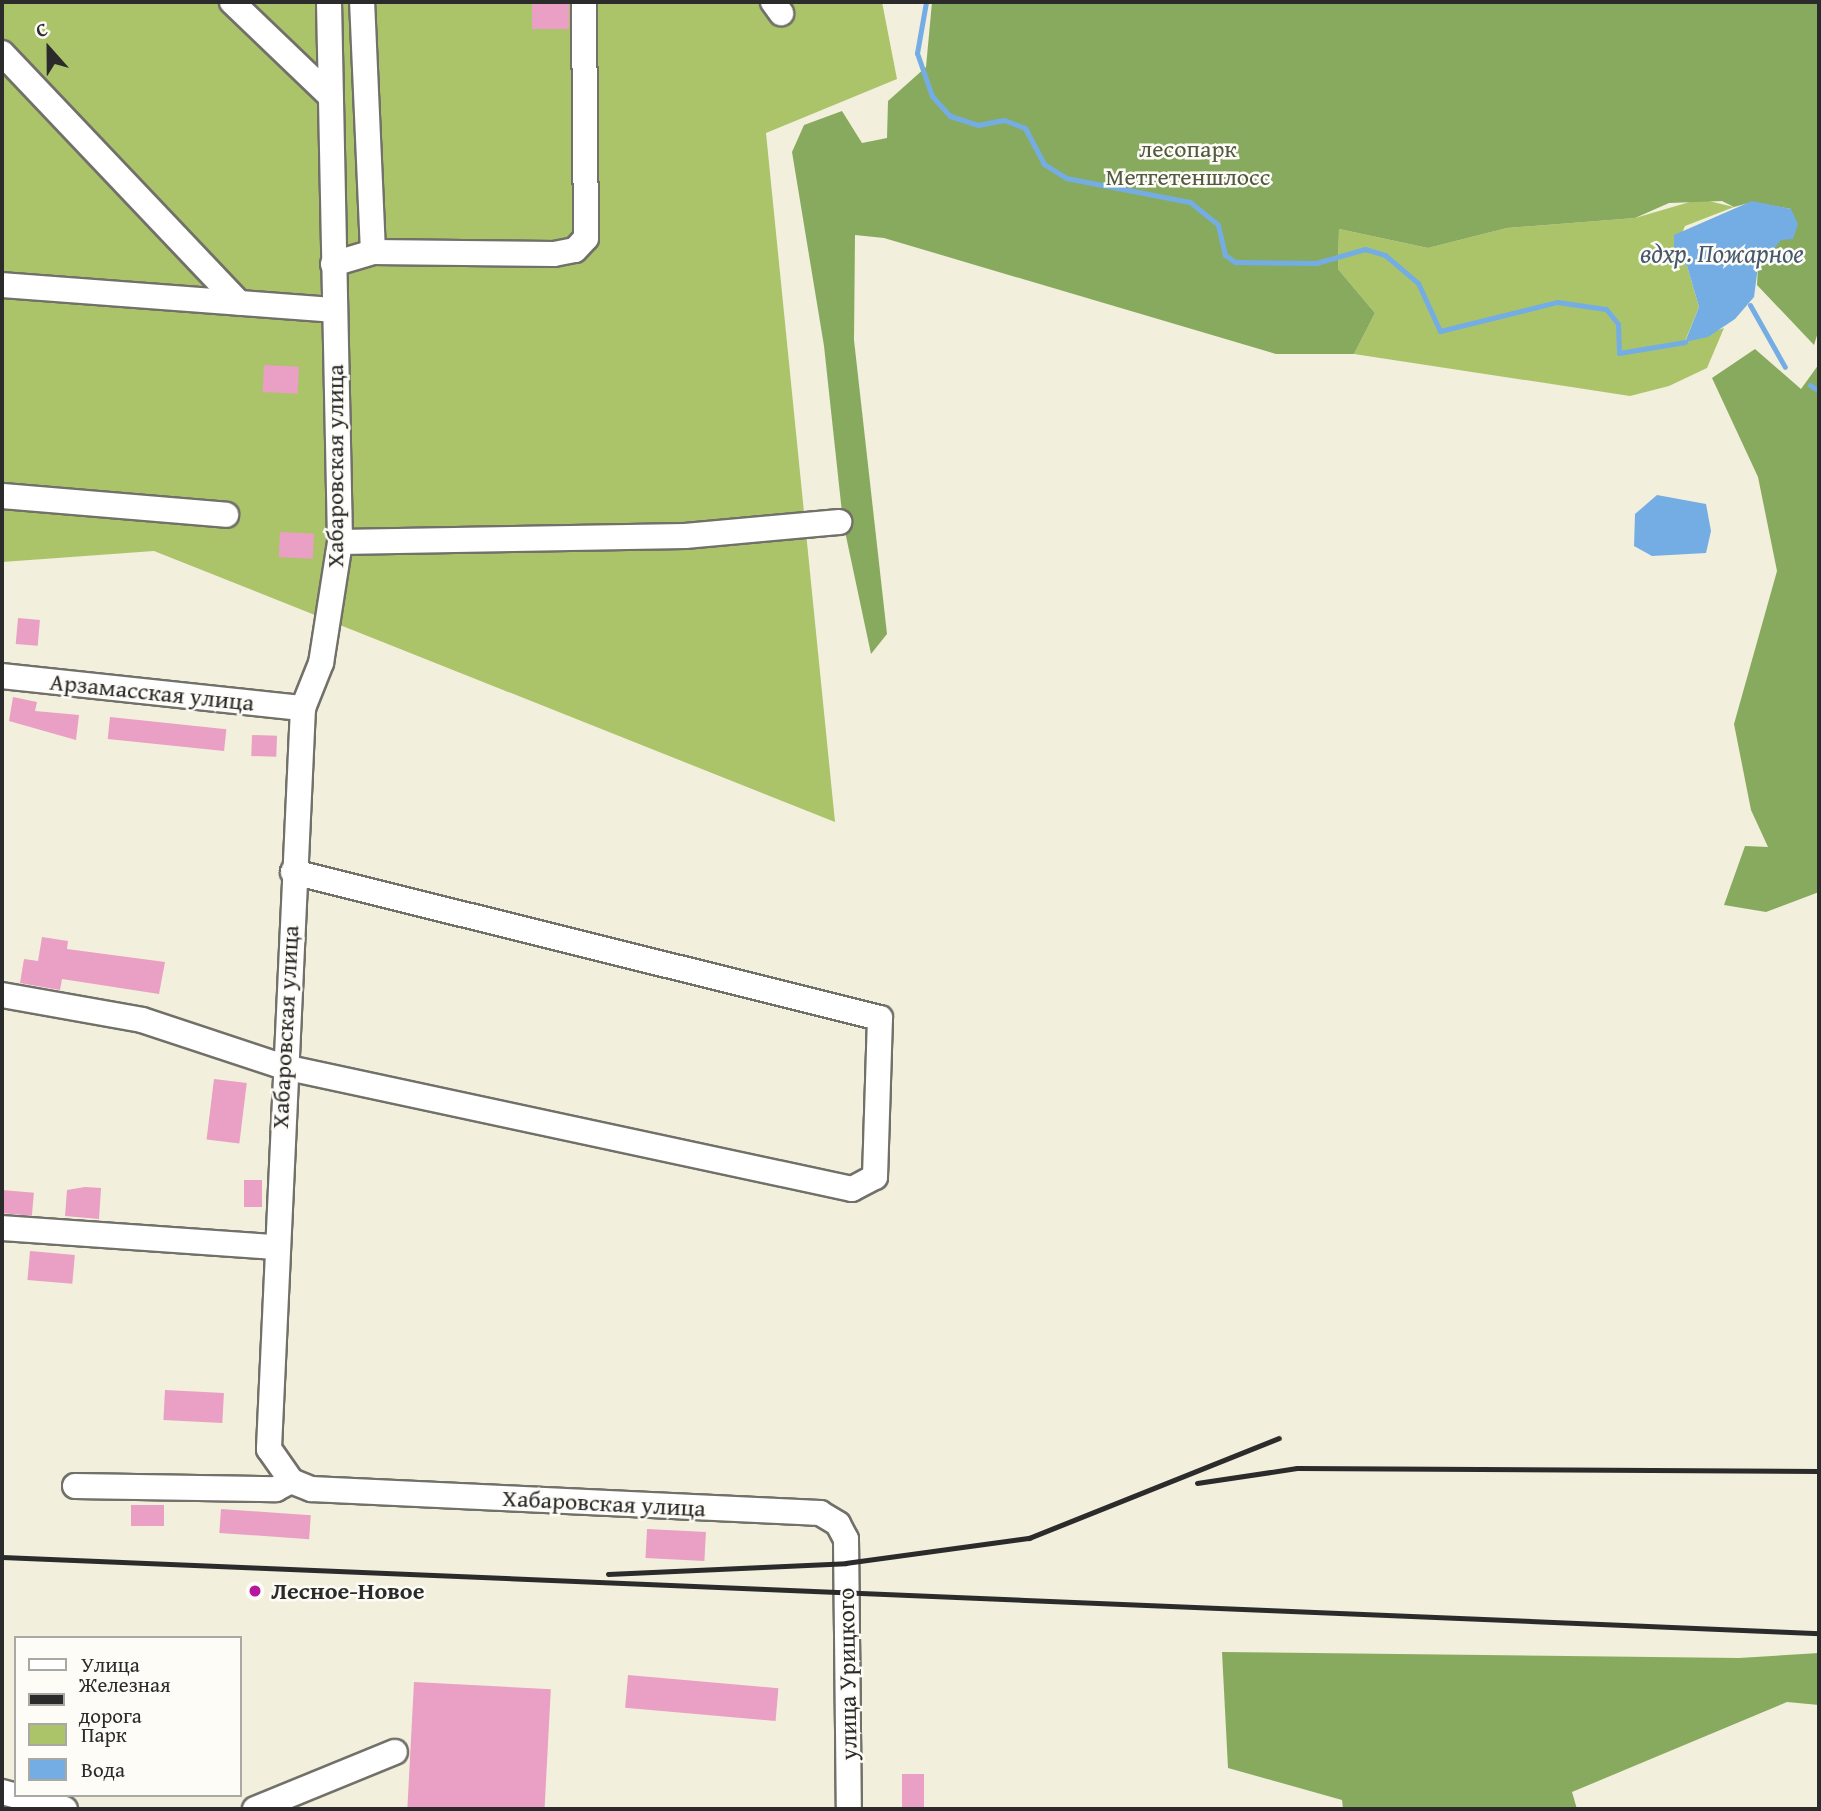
<!DOCTYPE html>
<html>
<head>
<meta charset="utf-8">
<style>
	body { margin:0 }
	#map { position:relative; width:1821px; height:1811px; overflow:hidden; background:#f2efdc; font-family:"Gentium Book Plus",serif }
	div>[style] { position:absolute }
	.green>* { inset:0; background:#abc46a }
	.forest>* { inset:0; background:#88aa5e }
	.water>* { inset:0; background:#74ade4 }
	.stream>* { height:5px; margin:-2.5px; padding:0 2.5px; transform-origin:2.5px; border-radius:2.5px; background:#74ade4 }
	.building>* { inset:0; background:#ea9fc4; transform-origin:0 0 }
	.roads { filter:drop-shadow(2px 0 #717069) drop-shadow(-2px 0 #717069) drop-shadow(0 2px #717069) drop-shadow(0 -2px #717069) }
	.minor>* { height:24px; margin:-12px; padding:0 12px; transform-origin:12px; border-radius:12px; background:#fff }
	.rail>* { height:5px; margin:-2.5px; padding:0 2.5px; transform-origin:2.5px; border-radius:2.5px; background:#2b2b2b }
	.dots>* { width:19px; height:19px; translate:-50% -50%; box-sizing:border-box; border:4px solid #fdfcf7; border-radius:50% }
	span { translate:-50% -50%; white-space:nowrap; text-align:center; line-height:1.15; -webkit-text-stroke:5px #fdfcf7; paint-order:stroke }
	.park-label { font-size:24px; color:#51593e }
	.street-label { font-size:24px; color:#2b2b2b }
	.poi-label { font-size:24px; color:#2b2b2b; font-weight:700 }
	.left { translate:0 -50%; text-align:left }
	.water-label { font-size:26px; color:#45586c; font-style:italic }
	.frame { position:absolute; inset:0; border:4px solid #2b2b2b; pointer-events:none }
	.legend { position:absolute; left:14px; top:1636px; width:228px; height:161px; box-sizing:border-box; background:#fdfcf7; border:2px solid #a9a8a5; margin:0; padding:9px 12px; list-style:none; font-size:21px; color:#2b2b2b }
	.legend li { display:flex; align-items:center; gap:14px; height:35px }
	.legend b { width:35px; border:2px solid #a9a8a5 }
	.north { position:absolute; left:14px; top:14px; width:70px; height:70px; -webkit-text-stroke:5px #fdfcf7; paint-order:stroke; rotate:339deg; font-size:19px; font-weight:700; line-height:28px; text-align:center; color:#2b2b2b }
	.north::after { content:''; display:block; margin:auto; width:24px; height:32px; background:#2b2b2b; clip-path:polygon(50% 0,100% 100%,50% 72%,0 100%) }
</style>
</head>
<body>
<div id="map">
	<div class="green">
		<i style="clip-path:polygon(2px 2px,882px 2px,897px 79px,766px 133px,835px 822px,154px 551px,2px 562px)"></i>
		<i style="clip-path:polygon(1700px 199px,1734px 207px,1685px 226px,1674px 253px,1687px 266px,1699px 307px,1685px 341px,1724px 328px,1707px 368px,1669px 386px,1630px 396px,1354px 354px,1375px 313px,1338px 269px,1339px 229px,1428px 248px,1507px 228px,1635px 218px)"></i>
	</div>
	<div class="forest">
		<i style="clip-path:polygon(932px 2px,1819px 2px,1819px 329px,1814px 345px,1757px 285px,1758px 267px,1781px 239px,1791px 209px,1752px 202px,1734px 207px,1722px 201px,1669px 203px,1635px 218px,1507px 228px,1428px 248px,1339px 229px,1338px 269px,1375px 313px,1354px 354px,1276px 354px,884px 238px,855px 235px,854px 340px,887px 634px,871px 654px,843px 522px,824px 346px,792px 152px,804px 125px,842px 111px,862px 143px,887px 138px,888px 101px,926px 67px)"></i>
		<i style="clip-path:polygon(1755px 349px,1801px 389px,1819px 364px,1819px 892px,1766px 912px,1724px 905px,1745px 846px,1768px 847px,1751px 810px,1734px 724px,1777px 571px,1758px 477px,1712px 378px)"></i>
		<i style="clip-path:polygon(1222px 1652px,1739px 1658px,1819px 1653px,1819px 1705px,1787px 1702px,1572px 1792px,1577px 1809px,1343px 1809px,1342px 1800px,1228px 1768px)"></i>
	</div>
	<div class="water">
		<i style="clip-path:polygon(1752px 201px,1791px 209px,1798px 224px,1793px 239px,1781px 240px,1758px 267px,1754px 297px,1735px 319px,1708px 337px,1685px 342px,1699px 307px,1687px 266px,1674px 253px,1674px 235px)"></i>
		<i style="clip-path:polygon(1657px 495px,1706px 504px,1711px 531px,1706px 553px,1652px 556px,1634px 546px,1635px 514px)"></i>
	</div>
	<div class="stream">
		<i style="left:926px;top:2px;width:52px;rotate:100deg"></i>
		<i style="left:917px;top:53px;width:46px;rotate:70.8deg"></i>
		<i style="left:932px;top:96px;width:27px;rotate:48deg"></i>
		<i style="left:950px;top:116px;width:29px;rotate:18deg"></i>
		<i style="left:978px;top:125px;width:26px;rotate:-11deg"></i>
		<i style="left:1004px;top:120px;width:22px;rotate:21deg"></i>
		<i style="left:1025px;top:128px;width:41px;rotate:62.2deg"></i>
		<i style="left:1044px;top:164px;width:26px;rotate:32deg"></i>
		<i style="left:1066px;top:178px;width:126px;rotate:11deg"></i>
		<i style="left:1190px;top:202px;width:36px;rotate:39deg"></i>
		<i style="left:1218px;top:225px;width:31px;rotate:77deg"></i>
		<i style="left:1225px;top:255px;width:12px;rotate:35deg"></i>
		<i style="left:1235px;top:262px;width:81px;rotate:0.7deg"></i>
		<i style="left:1316px;top:263px;width:51px;rotate:-15.9deg"></i>
		<i style="left:1365px;top:249px;width:21px;rotate:17deg"></i>
		<i style="left:1385px;top:255px;width:43px;rotate:40.3deg"></i>
		<i style="left:1418px;top:283px;width:53px;rotate:65.4deg"></i>
		<i style="left:1440px;top:331px;width:121px;rotate:-13.9deg"></i>
		<i style="left:1557px;top:302px;width:49px;rotate:8.1deg"></i>
		<i style="left:1606px;top:309px;width:19px;rotate:51deg"></i>
		<i style="left:1618px;top:324px;width:29px;rotate:88deg"></i>
		<i style="left:1619px;top:353px;width:67px;rotate:-9.5deg"></i>
		<i style="left:1750px;top:305px;width:71px;rotate:60.6deg"></i>
		<i style="left:1810px;top:385px;width:11px;rotate:34deg"></i>
	</div>
	<div class="building">
		<i style="left:532px;top:2px;width:37px;height:27px"></i>
		<i style="left:264px;top:365px;width:35px;height:27px;rotate:3deg"></i>
		<i style="left:280px;top:532px;width:34px;height:25px;rotate:3deg"></i>
		<i style="left:18px;top:618px;width:22px;height:26px;rotate:5deg"></i>
		<i style="clip-path:polygon(13px 697px,37px 702px,35px 711px,79px 715px,76px 740px,9px 721px)"></i>
		<i style="left:110px;top:717px;width:117px;height:22px;rotate:6deg"></i>
		<i style="left:252px;top:735px;width:25px;height:21px;rotate:2deg"></i>
		<i style="clip-path:polygon(42px 937px,68px 941px,67px 949px,165px 962px,159px 994px,62px 979px,60px 990px,20px 983px,24px 959px,38px 961px)"></i>
		<i style="left:214px;top:1079px;width:33px;height:61px;rotate:7deg"></i>
		<i style="left:244px;top:1180px;width:18px;height:27px"></i>
		<i style="clip-path:polygon(85px 1187px,101px 1188px,99px 1219px,65px 1216px,67px 1190px)"></i>
		<i style="left:2px;top:1190px;width:32px;height:23px;rotate:5deg"></i>
		<i style="left:30px;top:1251px;width:45px;height:29px;rotate:5deg"></i>
		<i style="left:165px;top:1390px;width:59px;height:30px;rotate:3deg"></i>
		<i style="left:131px;top:1505px;width:33px;height:21px"></i>
		<i style="left:221px;top:1509px;width:90px;height:24px;rotate:4deg"></i>
		<i style="left:647px;top:1529px;width:59px;height:29px;rotate:3deg"></i>
		<i style="left:628px;top:1675px;width:151px;height:33px;rotate:5deg"></i>
		<i style="left:414px;top:1682px;width:137px;height:127px;rotate:3deg"></i>
		<i style="left:902px;top:1774px;width:22px;height:35px"></i>
	</div>
	<div class="roads">
		<div class="minor">
			<i style="left:232px;top:2px;width:136px;rotate:43.8deg"></i>
			<i style="left:329px;top:2px;width:540px;rotate:88.83deg"></i>
			<i style="left:340px;top:542px;width:122px;rotate:98.9deg"></i>
			<i style="left:321px;top:663px;width:48px;rotate:111.8deg"></i>
			<i style="left:303px;top:708px;width:742px;rotate:92.63deg"></i>
			<i style="left:269px;top:1449px;width:39px;rotate:55deg"></i>
			<i style="left:291px;top:1481px;width:22px;rotate:22deg"></i>
			<i style="left:311px;top:1489px;width:510px;rotate:2.7deg"></i>
			<i style="left:820px;top:1513px;width:21px;rotate:31deg"></i>
			<i style="left:838px;top:1524px;width:17px;rotate:62deg"></i>
			<i style="left:846px;top:1539px;width:270px;rotate:89.4deg"></i>
			<i style="left:773px;top:2px;width:14px;rotate:54deg"></i>
			<i style="left:2px;top:53px;width:344px;rotate:46.5deg"></i>
			<i style="left:373px;top:252px;width:181px;rotate:0.6deg"></i>
			<i style="left:554px;top:254px;width:21px;rotate:-11deg"></i>
			<i style="left:575px;top:250px;width:16px;rotate:-47deg"></i>
			<i style="left:586px;top:238px;width:236px;rotate:-90.5deg"></i>
			<i style="left:333px;top:264px;width:42px;rotate:-16.7deg"></i>
			<i style="left:373px;top:252px;width:250px;rotate:-92.5deg"></i>
			<i style="left:2px;top:285px;width:333px;rotate:4.3deg"></i>
			<i style="left:2px;top:496px;width:225px;rotate:4.8deg"></i>
			<i style="left:340px;top:542px;width:345px;rotate:-1deg"></i>
			<i style="left:685px;top:536px;width:155px;rotate:-5.2deg"></i>
			<i style="left:2px;top:676px;width:303px;rotate:6.1deg"></i>
			<i style="left:2px;top:995px;width:142px;rotate:10.1deg"></i>
			<i style="left:142px;top:1020px;width:150px;rotate:18.3deg"></i>
			<i style="left:284px;top:1067px;width:581px;rotate:12.12deg"></i>
			<i style="left:852px;top:1189px;width:26px;rotate:-28deg"></i>
			<i style="left:875px;top:1177px;width:159px;rotate:-88.2deg"></i>
			<i style="left:880px;top:1018px;width:605px;rotate:-166.03deg"></i>
			<i style="left:2px;top:1228px;width:273px;rotate:4deg"></i>
			<i style="left:75px;top:1486px;width:201px;rotate:0.9deg"></i>
			<i style="left:276px;top:1489px;width:17px;rotate:-28deg"></i>
			<i style="left:2px;top:1792px;width:65px;rotate:15.1deg"></i>
			<i style="left:255px;top:1809px;width:151px;rotate:-22.2deg"></i>
		</div>
	</div>
	<div class="rail">
		<i style="left:1197px;top:1483px;width:101px;rotate:-8.5deg"></i>
		<i style="left:1297px;top:1468px;width:522px;rotate:0.33deg"></i>
		<i style="left:2px;top:1557px;width:1819px;rotate:2.4deg"></i>
		<i style="left:608px;top:1574px;width:238px;rotate:-2.6deg"></i>
		<i style="left:846px;top:1563px;width:185px;rotate:-7.8deg"></i>
		<i style="left:1029px;top:1538px;width:269px;rotate:-21.8deg"></i>
	</div>
	<div class="dots">
		<i style="left:255px;top:1591px;background:#b5179e"></i>
	</div>
	<div class="park-label">
		<span style="left:1188px;top:163px">лесопарк<br>Метгетеншлосс</span>
	</div>
	<div class="street-label">
		<span style="left:335px;top:466px;rotate:-90deg">Хабаровская улица</span>
		<span style="left:152px;top:692px;rotate:6deg">Арзамасская улица</span>
		<span style="left:285px;top:1027px;rotate:-87deg">Хабаровская улица</span>
		<span style="left:604px;top:1503px;rotate:3deg">Хабаровская улица</span>
		<span style="left:847px;top:1674px;rotate:-91deg">улица Урицкого</span>
	</div>
	<div class="poi-label">
		<span class="left" style="left:271px;top:1591px">Лесное-Новое</span>
	</div>
	<div class="water-label">
		<span style="left:1722px;top:253px">вдхр. Пожарное</span>
	</div>
	<div class="frame"></div>
	<ul class="legend">
	<li><b style="height:9px;background:#fff"></b>Улица</li>
	<li><b style="height:9px;background:#2b2b2b"></b>Железная дорога</li>
	<li><b style="height:19px;background:#abc46a"></b>Парк</li>
	<li><b style="height:19px;background:#74ade4"></b>Вода</li>
	</ul>
	<div class="north">С</div>
</div>
</body>
</html>
